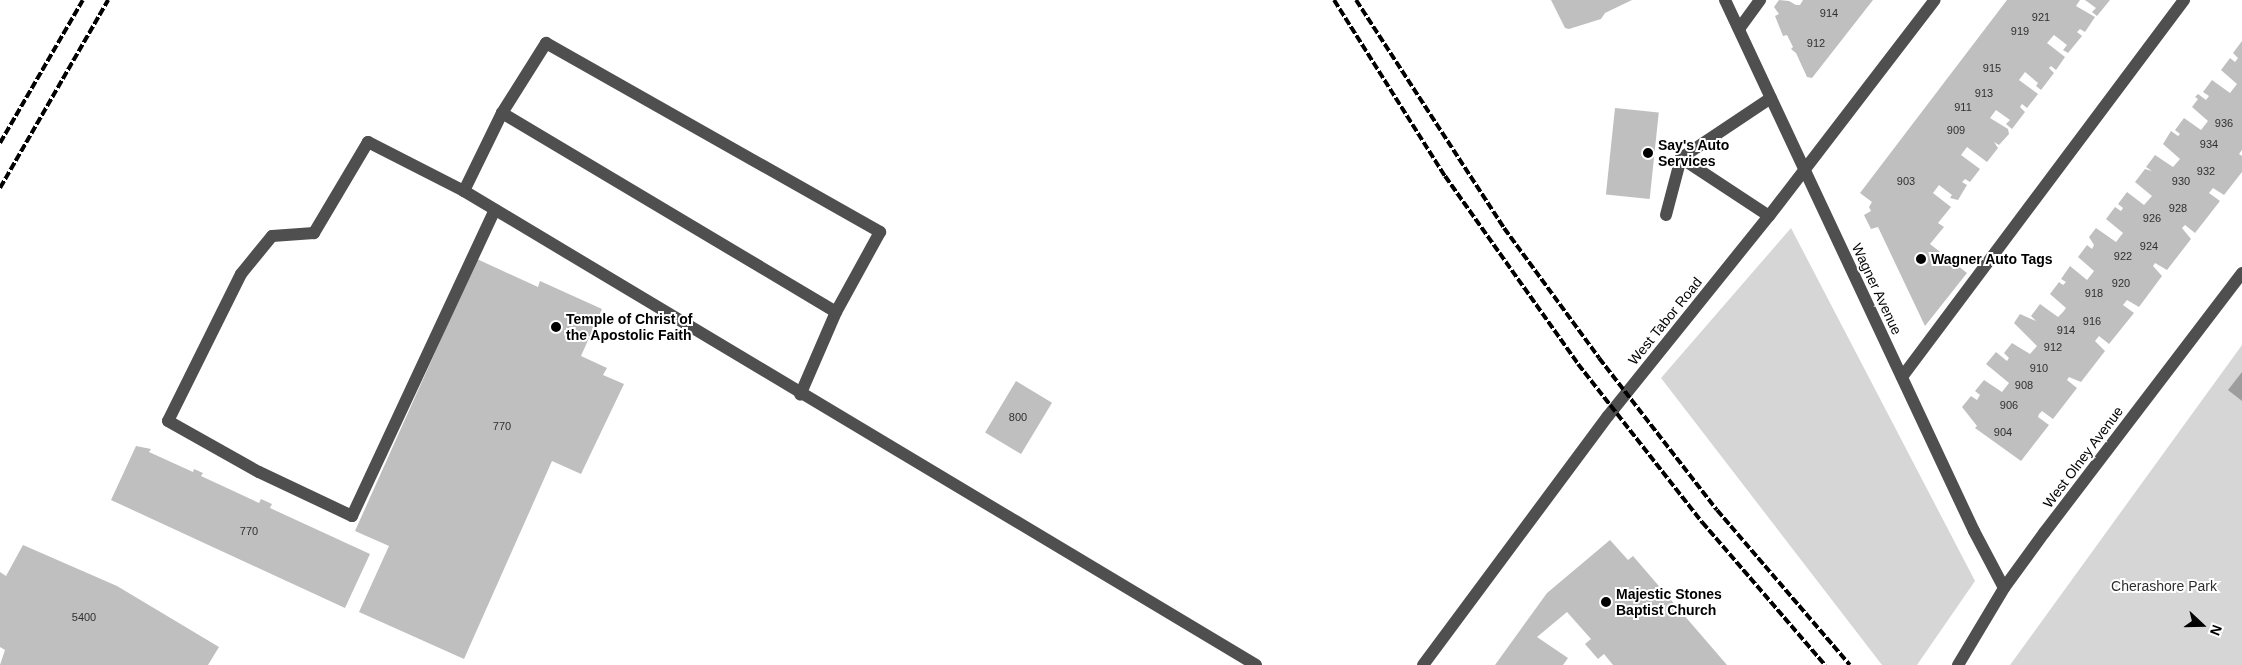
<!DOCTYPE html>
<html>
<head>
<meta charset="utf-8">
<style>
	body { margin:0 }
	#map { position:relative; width:2242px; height:665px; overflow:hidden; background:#fff; font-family:Arial,sans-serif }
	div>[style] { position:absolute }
	.green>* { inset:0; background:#d6d6d6 }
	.water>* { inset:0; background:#9d9d9d }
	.building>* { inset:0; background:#bfbfbf; transform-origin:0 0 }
	.minor>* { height:12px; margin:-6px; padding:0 6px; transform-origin:6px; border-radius:6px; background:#4f4f4f }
	.rail>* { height:4px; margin-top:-2px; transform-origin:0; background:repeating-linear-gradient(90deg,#000 0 8px,transparent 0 10.5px) }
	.dots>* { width:14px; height:14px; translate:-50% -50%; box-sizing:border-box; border:2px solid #fff; border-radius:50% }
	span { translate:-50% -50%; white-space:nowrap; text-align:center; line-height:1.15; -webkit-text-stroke:4px #fff; paint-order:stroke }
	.number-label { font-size:11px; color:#303030 }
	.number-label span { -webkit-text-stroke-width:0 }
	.poi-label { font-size:14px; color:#000; font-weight:700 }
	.left { translate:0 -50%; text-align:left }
	.street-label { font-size:14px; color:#000 }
	.park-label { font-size:14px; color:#2d2d2d }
	.north { position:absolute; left:2177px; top:600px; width:50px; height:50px; -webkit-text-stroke:4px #fff; paint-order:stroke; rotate:111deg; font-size:14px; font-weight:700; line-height:20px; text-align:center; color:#000 }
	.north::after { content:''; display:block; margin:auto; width:18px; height:22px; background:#000; clip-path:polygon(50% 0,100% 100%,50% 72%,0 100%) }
</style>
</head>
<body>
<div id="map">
	<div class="green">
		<i style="clip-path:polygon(1791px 228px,1975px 581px,1917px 665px,1882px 665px,1661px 378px)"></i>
		<i style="clip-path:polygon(2242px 345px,2242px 665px,2010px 665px)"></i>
	</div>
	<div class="water">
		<i style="clip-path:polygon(2242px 372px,2242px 401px,2228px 390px)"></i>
	</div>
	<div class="building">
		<i style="clip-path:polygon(1551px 0,1632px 0,1605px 13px,1601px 19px,1569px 29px,1565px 28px)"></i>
		<i style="clip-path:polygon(1779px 0,1789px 1px,1796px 5px,1800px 5px,1803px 0,1873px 0,1812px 78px,1807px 77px,1796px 53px,1791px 49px,1793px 47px,1787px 35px,1783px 36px,1775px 16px,1779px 14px,1774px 7px)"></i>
		<i style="clip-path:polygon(2007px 0,2080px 0,2076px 6px,2095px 17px,2085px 32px,2080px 29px,2077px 32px,2082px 36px,2068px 53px,2063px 50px,2067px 45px,2054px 35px,2047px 43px,2065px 57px,2056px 70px,2051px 66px,2049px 68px,2054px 73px,2041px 90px,2036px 86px,2038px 83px,2025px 72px,2019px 80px,2038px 94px,2027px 108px,2022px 104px,2020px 107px,2025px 112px,2012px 129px,2006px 124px,2010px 120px,1996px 110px,1990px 118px,2008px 129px,2009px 134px,1999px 145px,1994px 142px,1998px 148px,1987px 162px,1967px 147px,1961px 155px,1980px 169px,1970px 182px,1965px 179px,1962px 182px,1967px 185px,1958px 200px,1950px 198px,1952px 195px,1939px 185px,1933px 193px,1951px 207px,1938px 223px,1944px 227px,1930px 244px,1967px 273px,1925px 326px,1878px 227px,1871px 229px,1864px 215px,1871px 211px,1869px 207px,1872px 202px,1860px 193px)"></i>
		<i style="clip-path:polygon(2085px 0,2110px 0,2097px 16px,2092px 12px,2096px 8px)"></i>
		<i style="clip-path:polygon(2242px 41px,2242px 150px,2239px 154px,2242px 156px,2242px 172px,2224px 195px,2213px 188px,2209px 193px,2220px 201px,2195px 233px,2185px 225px,2182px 228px,2191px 239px,2167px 270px,2155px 263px,2153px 266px,2162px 276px,2139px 307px,2127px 300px,2123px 305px,2134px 313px,2109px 344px,2099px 336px,2095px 341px,2105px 351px,2081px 382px,2069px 377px,2067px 380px,2077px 388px,2053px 419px,2042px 411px,2039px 414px,2038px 417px,2049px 425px,2021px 461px,1975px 428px,1977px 426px,1962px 407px,1971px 396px,1977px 400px,1980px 395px,1975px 391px,1984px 380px,2002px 392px,2009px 383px,1986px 364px,1996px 352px,2007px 361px,2009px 358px,2004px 353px,2012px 343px,2030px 354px,2037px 346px,2014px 323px,2020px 314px,2036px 321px,2031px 316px,2040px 304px,2058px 317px,2063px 312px,2066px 308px,2050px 294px,2059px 282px,2063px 285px,2066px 282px,2061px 279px,2070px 266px,2087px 280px,2091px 275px,2094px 271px,2078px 257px,2087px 245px,2092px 249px,2094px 245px,2089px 237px,2096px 228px,2116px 242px,2123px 233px,2106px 219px,2115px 207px,2121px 211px,2123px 208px,2118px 204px,2127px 192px,2144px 205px,2152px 196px,2135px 182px,2145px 169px,2152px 171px,2146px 167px,2155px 155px,2173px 167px,2180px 159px,2163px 144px,2171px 131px,2178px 136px,2180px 134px,2175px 130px,2184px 118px,2201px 130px,2208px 121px,2192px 107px,2198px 99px,2195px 97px,2198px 94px,2206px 100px,2209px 96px,2203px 92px,2212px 80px,2230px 93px,2237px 84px,2221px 70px,2230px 58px,2235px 62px,2238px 58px,2233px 53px)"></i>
		<i style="left:1615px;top:108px;width:44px;height:87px;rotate:6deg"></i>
		<i style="clip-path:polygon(477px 259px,538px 287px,540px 281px,602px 309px,581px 356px,607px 368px,603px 375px,624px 384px,581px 474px,552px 461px,464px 659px,359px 612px,389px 546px,355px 531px)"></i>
		<i style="left:1016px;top:381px;width:42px;height:60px;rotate:31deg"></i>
		<i style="clip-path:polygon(136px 446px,151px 449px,149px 452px,193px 472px,194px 469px,203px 473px,201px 476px,259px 503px,261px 499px,272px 504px,270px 508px,370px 554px,345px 608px,111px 500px)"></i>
		<i style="clip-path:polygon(1610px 540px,1628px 560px,1633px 556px,1727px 665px,1613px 665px,1604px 654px,1598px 659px,1585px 644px,1591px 639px,1567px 612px,1537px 637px,1568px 658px,1563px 665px,1495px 665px,1547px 593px)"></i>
		<i style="clip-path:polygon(23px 545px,117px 586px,219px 647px,208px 665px,0 665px,5px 650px,0 647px,0 572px,6px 576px)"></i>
	</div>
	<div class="minor">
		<i style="left:1725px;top:0;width:586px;rotate:64.88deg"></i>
		<i style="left:1974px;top:531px;width:64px;rotate:62.2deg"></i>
		<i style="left:1739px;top:29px;width:36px;rotate:-54deg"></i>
		<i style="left:502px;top:113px;width:83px;rotate:-57.8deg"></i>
		<i style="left:546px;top:43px;width:384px;rotate:29.5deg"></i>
		<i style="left:880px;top:232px;width:91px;rotate:118.8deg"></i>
		<i style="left:836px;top:312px;width:90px;rotate:113.4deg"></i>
		<i style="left:1681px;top:158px;width:105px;rotate:33.4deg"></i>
		<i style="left:464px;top:191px;width:108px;rotate:-153deg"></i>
		<i style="left:368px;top:142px;width:106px;rotate:120.7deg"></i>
		<i style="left:314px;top:233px;width:42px;rotate:175.9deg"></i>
		<i style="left:272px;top:236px;width:49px;rotate:129.2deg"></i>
		<i style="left:241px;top:274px;width:164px;rotate:116.4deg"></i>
		<i style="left:168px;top:421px;width:104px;rotate:29.3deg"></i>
		<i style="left:259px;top:472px;width:103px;rotate:25.3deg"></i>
		<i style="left:352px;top:516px;width:338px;rotate:-65deg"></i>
		<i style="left:1666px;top:215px;width:59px;rotate:-75.3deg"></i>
		<i style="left:1681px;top:158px;width:108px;rotate:-33.7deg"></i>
		<i style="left:836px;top:312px;width:389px;rotate:-149.2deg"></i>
		<i style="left:502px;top:113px;width:87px;rotate:116deg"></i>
		<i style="left:464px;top:191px;width:923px;rotate:30.9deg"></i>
		<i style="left:1902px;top:377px;width:471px;rotate:-53.2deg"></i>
		<i style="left:1423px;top:665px;width:310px;rotate:-53.4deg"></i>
		<i style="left:1608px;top:416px;width:257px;rotate:-51.2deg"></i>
		<i style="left:1769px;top:216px;width:272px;rotate:-52.5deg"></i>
		<i style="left:1958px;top:665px;width:90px;rotate:-59.1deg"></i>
		<i style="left:2004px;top:588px;width:68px;rotate:-54deg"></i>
		<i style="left:2044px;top:533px;width:327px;rotate:-52.7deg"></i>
	</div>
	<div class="rail">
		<i style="left:1334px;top:0;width:208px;rotate:57.8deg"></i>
		<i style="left:1445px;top:176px;width:230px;rotate:54.7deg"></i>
		<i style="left:1578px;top:364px;width:201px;rotate:51.9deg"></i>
		<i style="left:1702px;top:522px;width:189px;rotate:49.3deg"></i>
		<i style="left:1356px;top:0;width:272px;rotate:57deg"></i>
		<i style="left:1504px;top:228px;width:161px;rotate:53.8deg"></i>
		<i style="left:1599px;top:358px;width:192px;rotate:52.2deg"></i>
		<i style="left:1717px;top:510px;width:204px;rotate:49.4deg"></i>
		<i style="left:0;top:143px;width:165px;rotate:-59.9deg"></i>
		<i style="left:0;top:188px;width:217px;rotate:-60.1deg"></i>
	</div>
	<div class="dots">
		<i style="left:1648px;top:153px;background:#000"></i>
		<i style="left:1921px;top:259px;background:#000"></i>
		<i style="left:556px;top:327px;background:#000"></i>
		<i style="left:1606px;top:602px;background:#000"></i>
	</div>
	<div class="number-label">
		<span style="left:1829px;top:13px">914</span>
		<span style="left:2041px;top:17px">921</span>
		<span style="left:2020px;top:31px">919</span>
		<span style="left:1816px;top:43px">912</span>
		<span style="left:1992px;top:68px">915</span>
		<span style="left:1984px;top:93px">913</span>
		<span style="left:1963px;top:107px">911</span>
		<span style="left:2224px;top:123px">936</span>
		<span style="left:1956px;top:130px">909</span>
		<span style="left:2209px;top:144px">934</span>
		<span style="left:2206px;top:171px">932</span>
		<span style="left:1906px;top:181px">903</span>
		<span style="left:2181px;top:181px">930</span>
		<span style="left:2178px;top:208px">928</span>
		<span style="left:2152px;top:218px">926</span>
		<span style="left:2149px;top:246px">924</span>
		<span style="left:2123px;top:256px">922</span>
		<span style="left:2121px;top:283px">920</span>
		<span style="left:2094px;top:293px">918</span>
		<span style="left:2092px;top:321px">916</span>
		<span style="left:2066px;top:330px">914</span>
		<span style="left:2053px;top:347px">912</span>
		<span style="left:2039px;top:368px">910</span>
		<span style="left:2024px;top:385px">908</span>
		<span style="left:2009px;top:405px">906</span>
		<span style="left:1018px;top:417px">800</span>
		<span style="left:502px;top:426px">770</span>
		<span style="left:2003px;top:432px">904</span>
		<span style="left:249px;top:531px">770</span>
		<span style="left:84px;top:617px">5400</span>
	</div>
	<div class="poi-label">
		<span class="left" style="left:1658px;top:153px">Say's Auto<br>Services</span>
		<span class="left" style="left:1931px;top:259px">Wagner Auto Tags</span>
		<span class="left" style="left:566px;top:327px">Temple of Christ of<br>the Apostolic Faith</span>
		<span class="left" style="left:1616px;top:602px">Majestic Stones<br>Baptist Church</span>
	</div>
	<div class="street-label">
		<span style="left:1877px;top:289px;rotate:65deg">Wagner Avenue</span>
		<span style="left:1665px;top:321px;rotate:-51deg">West Tabor Road</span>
		<span style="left:2083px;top:457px;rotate:-53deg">West Olney Avenue</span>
	</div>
	<div class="park-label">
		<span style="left:2164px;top:586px">Cherashore Park</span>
	</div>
	<div class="north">N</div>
</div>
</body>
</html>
